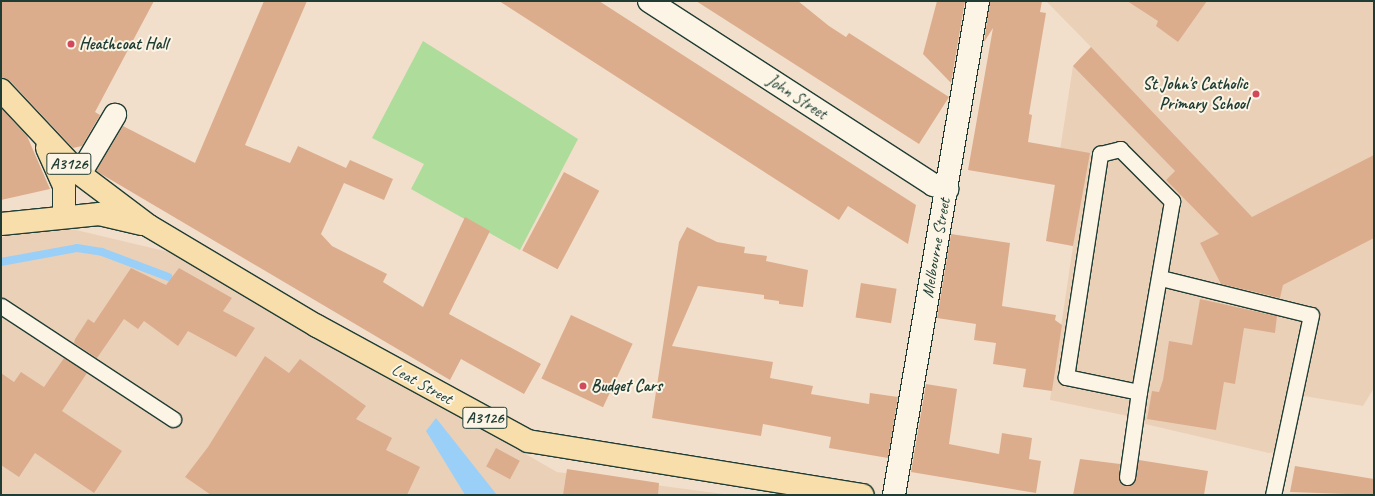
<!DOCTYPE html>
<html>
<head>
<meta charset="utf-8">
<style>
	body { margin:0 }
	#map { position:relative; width:1375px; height:496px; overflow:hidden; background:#f2dfcb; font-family:Caveat,sans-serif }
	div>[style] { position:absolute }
	.built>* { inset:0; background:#ebd0b8 }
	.green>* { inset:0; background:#addc9b }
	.water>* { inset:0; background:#9ad0f8 }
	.stream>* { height:8px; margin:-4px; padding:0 4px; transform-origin:4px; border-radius:4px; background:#9ad0f8 }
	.building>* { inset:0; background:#dcad8d; transform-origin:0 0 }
	.roads { filter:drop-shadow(1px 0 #1f3d34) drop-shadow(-1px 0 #1f3d34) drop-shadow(0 1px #1f3d34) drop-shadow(0 -1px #1f3d34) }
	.lane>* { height:15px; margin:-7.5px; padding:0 7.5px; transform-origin:7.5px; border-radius:7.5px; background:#fcf5e5 }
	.street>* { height:22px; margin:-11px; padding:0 11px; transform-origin:11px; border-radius:11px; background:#fcf5e5 }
	.primary>* { height:22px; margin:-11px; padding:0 11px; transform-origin:11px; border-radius:11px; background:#f8deab }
	.dots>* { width:11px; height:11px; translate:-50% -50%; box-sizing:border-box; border:2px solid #fcf5e5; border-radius:50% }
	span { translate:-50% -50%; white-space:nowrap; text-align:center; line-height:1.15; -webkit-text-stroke:4px #fcf5e5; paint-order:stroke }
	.shield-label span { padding:1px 3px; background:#fcf5e5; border:1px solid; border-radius:3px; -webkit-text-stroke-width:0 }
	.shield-label { font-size:16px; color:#1f3d34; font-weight:700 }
	.poi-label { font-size:17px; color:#1f3d34; font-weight:700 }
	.left { translate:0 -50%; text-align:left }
	.right { translate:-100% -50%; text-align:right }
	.street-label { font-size:17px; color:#1f3d34 }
	.frame { position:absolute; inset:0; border:2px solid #1f3d34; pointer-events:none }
</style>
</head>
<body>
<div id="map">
	<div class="built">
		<i style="clip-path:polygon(1046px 1px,1374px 1px,1374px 388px,1363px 406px,1304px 396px,1293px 448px,1269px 453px,1145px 424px,1128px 416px,1050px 400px,1073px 246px,1046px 241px,1073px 66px,1091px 47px)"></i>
		<i style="clip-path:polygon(72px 229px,173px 253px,557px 472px,731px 495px,1px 495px,1px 238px,13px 233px)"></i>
	</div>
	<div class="green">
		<i style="clip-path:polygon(423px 41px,578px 139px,520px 250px,411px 189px,424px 164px,372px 138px)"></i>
	</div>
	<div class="water">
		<i style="clip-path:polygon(436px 418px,497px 495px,465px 495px,426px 431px)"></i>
	</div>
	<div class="stream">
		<i style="left:1px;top:262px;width:77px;rotate:-10.4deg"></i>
		<i style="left:77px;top:248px;width:25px;rotate:9deg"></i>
		<i style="left:102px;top:252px;width:71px;rotate:20.7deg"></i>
	</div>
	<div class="building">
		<i style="clip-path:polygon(1px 1px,154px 1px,95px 112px,100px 115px,82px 146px,73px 148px,10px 81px,1px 78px)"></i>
		<i style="clip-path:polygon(264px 1px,307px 1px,245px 145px,290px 163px,298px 146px,346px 168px,350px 160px,393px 179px,384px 200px,344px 183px,321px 234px,332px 246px,387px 274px,383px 282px,423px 307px,465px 217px,490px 231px,449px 314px,541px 364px,524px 394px,461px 359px,450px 380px,96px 171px,123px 126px,195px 163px)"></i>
		<i style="clip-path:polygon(499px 1px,599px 1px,916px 205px,908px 244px,848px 206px,839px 220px)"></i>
		<i style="clip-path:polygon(696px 1px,798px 1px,829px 26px,846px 37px,849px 33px,949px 97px,919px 144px)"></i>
		<i style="clip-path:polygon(937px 1px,965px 1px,951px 83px,923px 54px)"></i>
		<i style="clip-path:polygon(990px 1px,1042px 1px,1040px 12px,1046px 13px,1029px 114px,1032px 115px,1028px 142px,1090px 153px,1073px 246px,1046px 241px,1055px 185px,968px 170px,993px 28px,984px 42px)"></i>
		<i style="clip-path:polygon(1127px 1px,1207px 1px,1178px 42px,1156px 26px,1158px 21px)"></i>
		<i style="clip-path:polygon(1091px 47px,1252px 217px,1374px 155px,1374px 238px,1283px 285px,1280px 298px,1221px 284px,1200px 243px,1219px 234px,1166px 180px,1175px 171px,1073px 66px)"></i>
		<i style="clip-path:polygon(1px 108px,27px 136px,50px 189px,1px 200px)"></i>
		<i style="left:564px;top:172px;width:40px;height:89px;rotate:28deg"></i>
		<i style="clip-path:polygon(687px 227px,717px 242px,745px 247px,744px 253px,767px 256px,766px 261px,808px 270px,803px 307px,779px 304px,779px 301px,764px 299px,764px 295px,698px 286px,672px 346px,773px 362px,770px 378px,813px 386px,811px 394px,869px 404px,870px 393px,898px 397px,888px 458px,829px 448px,831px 437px,763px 424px,761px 436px,652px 418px,679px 242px)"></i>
		<i style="clip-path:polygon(951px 234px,1010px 243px,1002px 306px,1056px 315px,1055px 320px,1062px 325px,1052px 391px,1023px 387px,1026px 369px,993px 364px,996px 343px,974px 340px,976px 324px,937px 318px)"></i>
		<i style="clip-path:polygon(131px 268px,166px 285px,179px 268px,232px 298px,223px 311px,255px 328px,236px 357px,188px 331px,178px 346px,144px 321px,138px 329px,124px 319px,97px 358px,74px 343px,75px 339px,88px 319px,94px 323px)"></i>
		<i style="left:861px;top:283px;width:36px;height:35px;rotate:9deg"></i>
		<i style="clip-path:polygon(1200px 299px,1277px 316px,1275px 333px,1244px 328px,1235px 384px,1224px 382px,1216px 430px,1147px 419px,1152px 391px,1159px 392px,1163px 380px,1169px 341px,1192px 345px)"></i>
		<i style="left:571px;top:315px;width:68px;height:70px;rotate:25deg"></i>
		<i style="clip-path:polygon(265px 356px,289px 373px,300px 359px,366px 406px,356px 419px,392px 438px,386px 450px,420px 467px,407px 495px,211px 495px,185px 477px,208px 447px)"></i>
		<i style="clip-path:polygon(64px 358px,87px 373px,62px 411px,122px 451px,94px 493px,35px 453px,19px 477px,1px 465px,1px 373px,14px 382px,21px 372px,44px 387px)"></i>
		<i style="clip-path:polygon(926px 384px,957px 389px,949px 444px,999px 454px,1002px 433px,1032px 438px,1029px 459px,1041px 461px,1036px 493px,911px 472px)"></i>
		<i style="left:496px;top:448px;width:27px;height:21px;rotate:28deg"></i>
		<i style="clip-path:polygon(1080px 459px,1120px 464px,1119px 480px,1126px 486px,1134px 482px,1139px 460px,1208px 471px,1204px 495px,1073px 495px)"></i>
		<i style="clip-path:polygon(1295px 466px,1374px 479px,1374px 495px,1290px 492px)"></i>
		<i style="clip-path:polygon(567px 469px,659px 483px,658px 495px,563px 495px)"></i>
	</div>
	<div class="roads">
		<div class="lane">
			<i style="left:1120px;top:149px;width:74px;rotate:45deg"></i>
			<i style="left:1172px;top:201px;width:194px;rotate:99.8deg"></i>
			<i style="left:1139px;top:392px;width:75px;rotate:-168.4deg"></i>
			<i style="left:1066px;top:377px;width:226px;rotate:-81.3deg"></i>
			<i style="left:1100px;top:154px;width:21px;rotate:-14deg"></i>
			<i style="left:1161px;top:278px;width:154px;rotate:13.9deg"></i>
			<i style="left:1311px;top:315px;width:184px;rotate:101.9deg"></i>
			<i style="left:1px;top:306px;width:206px;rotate:33.3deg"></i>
			<i style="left:1127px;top:477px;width:86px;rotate:-82deg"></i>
		</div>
		<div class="street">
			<i style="left:649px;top:1px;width:338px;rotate:32.9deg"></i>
			<i style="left:933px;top:185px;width:15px;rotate:16deg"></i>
			<i style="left:80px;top:174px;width:69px;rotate:-59.3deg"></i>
			<i style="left:894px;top:495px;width:501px;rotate:-80.35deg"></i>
		</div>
		<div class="primary">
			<i style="left:1px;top:90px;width:115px;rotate:46.8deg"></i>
			<i style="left:80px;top:174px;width:86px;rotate:37deg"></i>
			<i style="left:149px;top:226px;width:196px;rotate:30.8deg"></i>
			<i style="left:317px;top:326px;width:240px;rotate:28.6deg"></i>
			<i style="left:528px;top:441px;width:339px;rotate:9.2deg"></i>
			<i style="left:47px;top:148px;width:42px;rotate:65.9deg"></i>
			<i style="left:64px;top:186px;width:29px;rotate:90deg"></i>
			<i style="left:1px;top:224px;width:99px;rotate:-5.8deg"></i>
			<i style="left:99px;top:214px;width:44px;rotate:13.1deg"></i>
		</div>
	</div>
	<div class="dots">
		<i style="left:71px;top:44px;background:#d1495b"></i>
		<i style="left:1256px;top:94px;background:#d1495b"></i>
		<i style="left:583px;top:386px;background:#d1495b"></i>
	</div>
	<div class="shield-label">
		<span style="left:69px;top:164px">A3126</span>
		<span style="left:485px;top:418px">A3126</span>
	</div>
	<div class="poi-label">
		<span class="left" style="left:79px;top:44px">Heathcoat Hall</span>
		<span class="right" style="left:1248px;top:94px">St John's Catholic<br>Primary School</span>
		<span class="left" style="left:591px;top:386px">Budget Cars</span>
	</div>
	<div class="street-label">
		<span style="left:797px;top:97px;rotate:33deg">John Street</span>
		<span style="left:936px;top:248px;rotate:-80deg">Melbourne Street</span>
		<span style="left:422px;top:384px;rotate:29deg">Leat Street</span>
	</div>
	<div class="frame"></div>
</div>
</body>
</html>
